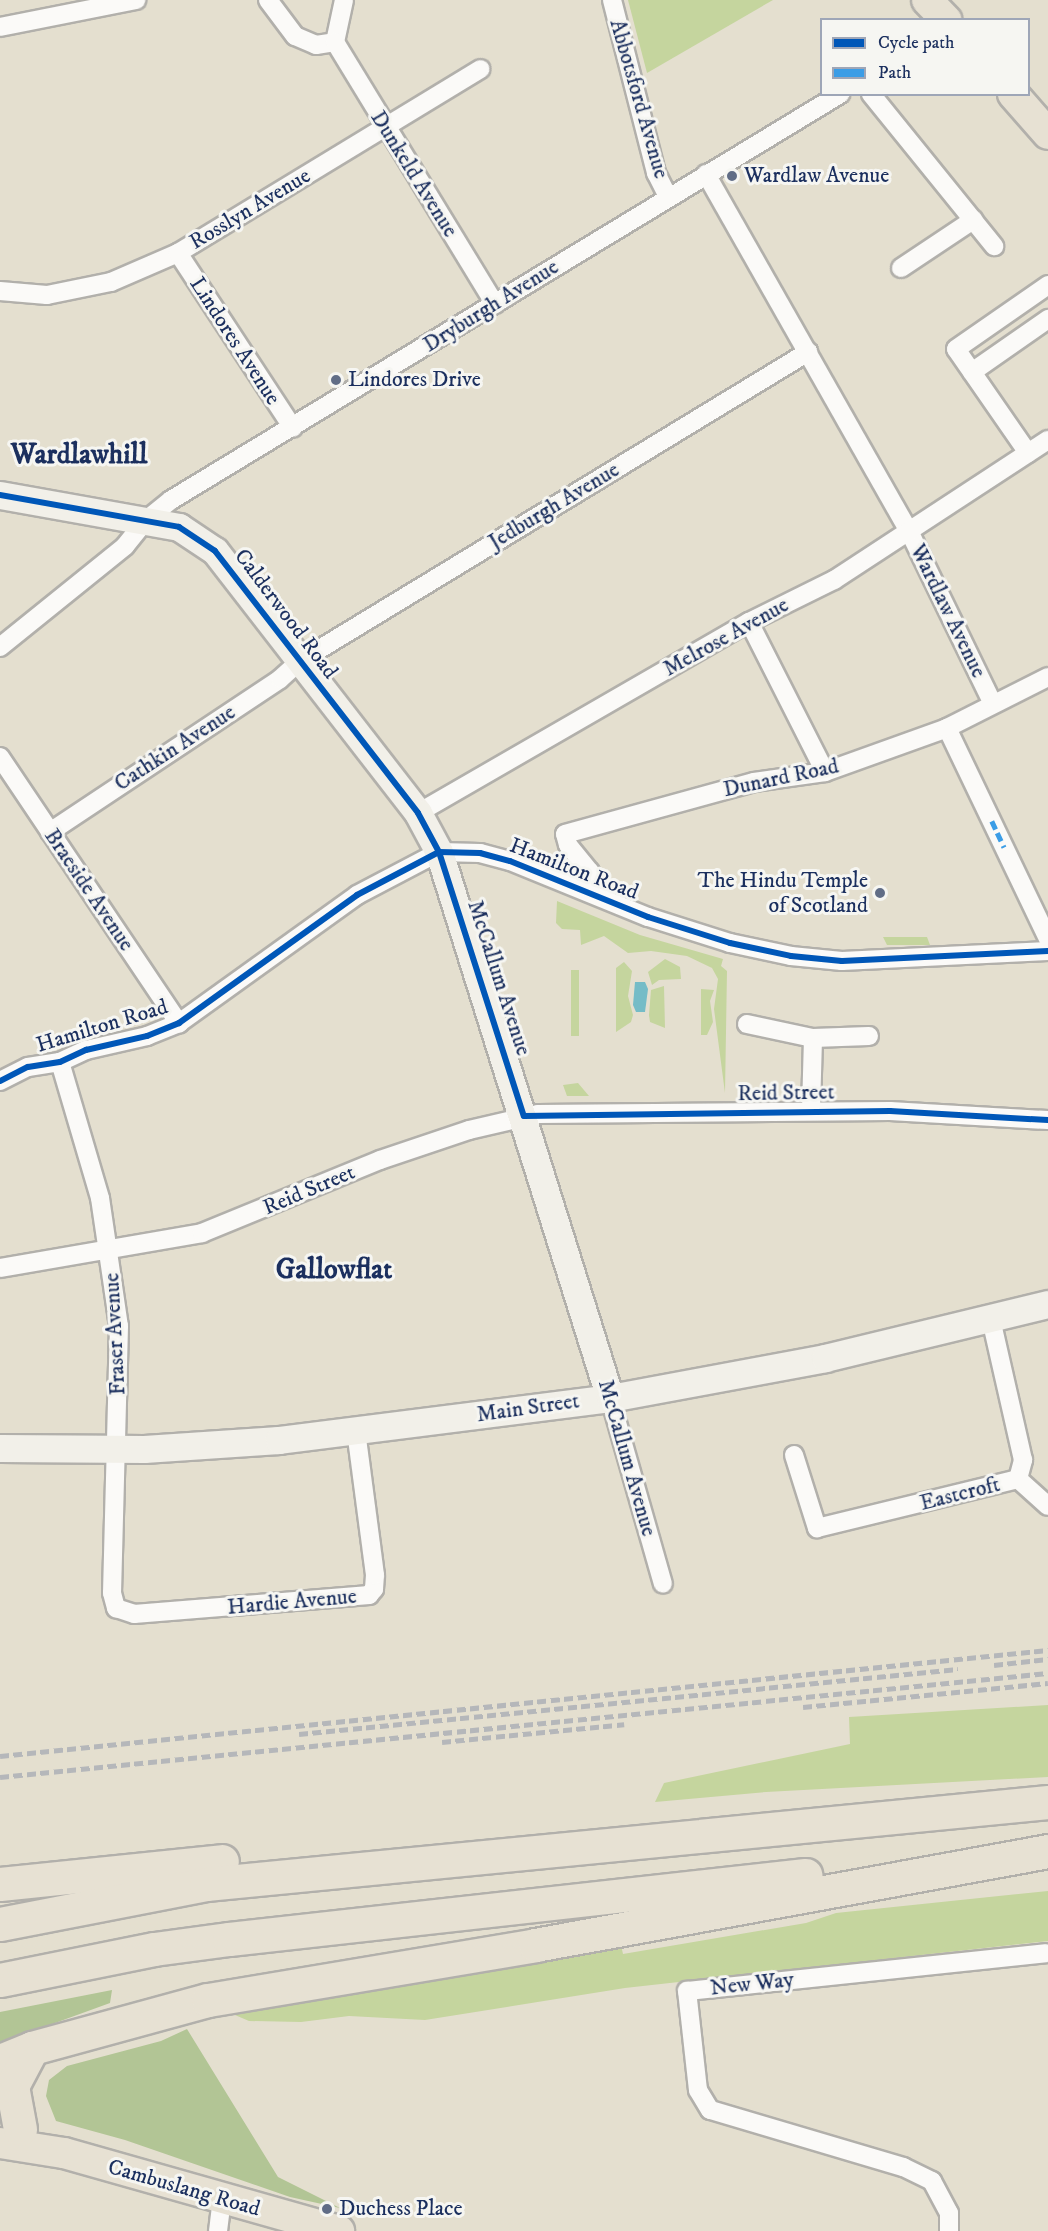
<!DOCTYPE html>
<html>
<head>
<meta charset="utf-8">
<style>
	body { margin:0 }
	#map { position:relative; width:1048px; height:2231px; overflow:hidden; background:#e4dfcf; font-family:"IM FELL DW Pica",serif }
	div>[style] { position:absolute }
	.green>* { inset:0; background:#c5d59e; transform-origin:0 0 }
	.forest>* { inset:0; background:#b2c595 }
	.water>* { inset:0; background:#75bcc7 }
	.roads { filter:drop-shadow(2px 0 #b2b0ab) drop-shadow(-2px 0 #b2b0ab) drop-shadow(0 2px #b2b0ab) drop-shadow(0 -2px #b2b0ab) }
	.street>* { height:18px; margin:-9px; padding:0 9px; transform-origin:9px; border-radius:9px; background:#fbfaf8 }
	.secondary>* { height:27px; margin:-13.5px; padding:0 13.5px; transform-origin:13.5px; border-radius:13.5px; background:#f2f0e9 }
	.primary>* { height:30px; margin:-15px; padding:0 15px; transform-origin:15px; border-radius:15px; background:#e7e1d3 }
	.highway>* { height:33px; margin:-16.5px; padding:0 16.5px; transform-origin:16.5px; border-radius:16.5px; background:#e7e1d3 }
	.rail>* { height:4.5px; margin-top:-2.25px; transform-origin:0; background:repeating-linear-gradient(90deg,#b5b7ba 0 9px,transparent 0 13.5px) }
	.quiet>* { height:4.5px; margin-top:-2.25px; transform-origin:0; background:repeating-linear-gradient(90deg,#3b9de6 0 9px,transparent 0 13.5px) }
	.cycleway>* { height:6px; margin:-3px; padding:0 3px; transform-origin:3px; border-radius:3px; background:#0057b8 }
	.dots>* { width:16px; height:16px; translate:-50% -50%; box-sizing:border-box; border:3px solid #f6f6f2; border-radius:50% }
	span { translate:-50% -50%; white-space:nowrap; text-align:center; line-height:1.15; -webkit-text-stroke:6px #f6f6f2; paint-order:stroke }
	.street-label { font-size:22px; color:#1b2f5e }
	.poi-label { font-size:22px; color:#1b2f5e }
	.left { translate:0 -50%; text-align:left }
	.right { translate:-100% -50%; text-align:right }
	.district-label { font-size:28px; color:#1b2f5e; font-weight:700 }
	.legend { position:absolute; left:820px; top:18px; width:210px; height:78px; box-sizing:border-box; background:#f6f6f2; border:2px solid #9ea6b7; margin:0; padding:8px 10px; list-style:none; font-size:18px; color:#1b2f5e }
	.legend li { display:flex; align-items:center; gap:12px; height:30px }
	.legend b { width:30px; border:2px solid #9ea6b7 }
</style>
</head>
<body>
<div id="map">
	<div class="green">
		<i style="clip-path:polygon(628px 0,773px 0,647px 73px)"></i>
		<i style="clip-path:polygon(557px 901px,640px 935px,723px 959px,721px 966px,727px 971px,725px 1093px,714px 1009px,718px 979px,712px 968px,687px 956px,651px 951px,628px 953px,604px 936px,581px 945px,580px 930px,562px 929px,556px 923px)"></i>
		<i style="clip-path:polygon(883px 937px,927px 937px,930px 945px,887px 945px)"></i>
		<i style="clip-path:polygon(665px 959px,680px 967px,681px 979px,659px 980px,652px 985px,648px 972px)"></i>
		<i style="clip-path:polygon(624px 962px,632px 971px,628px 996px,633px 1015px,631px 1022px,616px 1032px,616px 968px)"></i>
		<i style="left:571px;top:970px;width:8px;height:66px"></i>
		<i style="clip-path:polygon(664px 986px,665px 1028px,650px 1022px,649px 1015px,651px 990px)"></i>
		<i style="clip-path:polygon(701px 989px,714px 990px,710px 1001px,713px 1022px,707px 1035px,701px 1035px)"></i>
		<i style="clip-path:polygon(578px 1083px,589px 1096px,567px 1096px,563px 1085px)"></i>
		<i style="clip-path:polygon(1048px 1705px,1048px 1777px,766px 1792px,655px 1802px,664px 1783px,850px 1744px,849px 1717px)"></i>
		<i style="clip-path:polygon(1048px 1891px,1048px 1941px,625px 1988px,425px 2020px,349px 2016px,301px 2022px,249px 2021px,221px 2009px,621px 1945px,623px 1954px,806px 1923px,836px 1913px)"></i>
	</div>
	<div class="forest">
		<i style="clip-path:polygon(112px 1990px,110px 2003px,0 2043px,0 2012px)"></i>
		<i style="clip-path:polygon(187px 2029px,278px 2177px,340px 2208px,290px 2197px,125px 2140px,56px 2121px,46px 2096px,49px 2080px,67px 2066px,161px 2041px)"></i>
	</div>
	<div class="water">
		<i style="clip-path:polygon(635px 982px,645px 982px,648px 989px,645px 1012px,636px 1012px,633px 1005px)"></i>
	</div>
	<div class="roads">
		<div class="street">
			<i style="left:268px;top:0;width:45px;rotate:53.1deg"></i>
			<i style="left:295px;top:36px;width:23px;rotate:23deg"></i>
			<i style="left:316px;top:45px;width:19px;rotate:-9deg"></i>
			<i style="left:344px;top:0;width:43px;rotate:102.1deg"></i>
			<i style="left:335px;top:42px;width:307px;rotate:58.6deg"></i>
			<i style="left:612px;top:0;width:179px;rotate:75.7deg"></i>
			<i style="left:656px;top:173px;width:27px;rotate:63deg"></i>
			<i style="left:0;top:27px;width:139px;rotate:-11.2deg"></i>
			<i style="left:871px;top:94px;width:196px;rotate:51deg"></i>
			<i style="left:706px;top:174px;width:411px;rotate:60.4deg"></i>
			<i style="left:909px;top:531px;width:192px;rotate:64.1deg"></i>
			<i style="left:178px;top:253px;width:209px;rotate:56.7deg"></i>
			<i style="left:901px;top:268px;width:87px;rotate:-33.7deg"></i>
			<i style="left:0;top:291px;width:47px;rotate:4.9deg"></i>
			<i style="left:47px;top:295px;width:65px;rotate:-11.5deg"></i>
			<i style="left:111px;top:282px;width:73px;rotate:-23.4deg"></i>
			<i style="left:178px;top:253px;width:354px;rotate:-31.3deg"></i>
			<i style="left:972px;top:372px;width:93px;rotate:-34.9deg"></i>
			<i style="left:1028px;top:453px;width:126px;rotate:-124.7deg"></i>
			<i style="left:956px;top:349px;width:112px;rotate:-34.8deg"></i>
			<i style="left:749px;top:622px;width:168px;rotate:63.1deg"></i>
			<i style="left:0;top:647px;width:161px;rotate:-38.9deg"></i>
			<i style="left:125px;top:546px;width:32px;rotate:-51deg"></i>
			<i style="left:145px;top:521px;width:33px;rotate:-39deg"></i>
			<i style="left:171px;top:500px;width:783px;rotate:-31.25deg"></i>
			<i style="left:947px;top:728px;width:234px;rotate:64.4deg"></i>
			<i style="left:0;top:757px;width:321px;rotate:56.1deg"></i>
			<i style="left:418px;top:813px;width:382px;rotate:-30deg"></i>
			<i style="left:749px;top:622px;width:95px;rotate:-26.3deg"></i>
			<i style="left:834px;top:580px;width:256px;rotate:-33.2deg"></i>
			<i style="left:50px;top:832px;width:276px;rotate:-33.6deg"></i>
			<i style="left:280px;top:679px;width:27px;rotate:-42deg"></i>
			<i style="left:300px;top:661px;width:595px;rotate:-31.31deg"></i>
			<i style="left:585px;top:889px;width:18px;rotate:-74deg"></i>
			<i style="left:590px;top:872px;width:35px;rotate:-129deg"></i>
			<i style="left:568px;top:845px;width:11px;rotate:-105deg"></i>
			<i style="left:565px;top:834px;width:196px;rotate:-15.4deg"></i>
			<i style="left:754px;top:782px;width:72px;rotate:-8deg"></i>
			<i style="left:825px;top:772px;width:130px;rotate:-19.8deg"></i>
			<i style="left:947px;top:728px;width:113px;rotate:-26.8deg"></i>
			<i style="left:747px;top:1024px;width:67px;rotate:12deg"></i>
			<i style="left:813px;top:1038px;width:56px;rotate:-2deg"></i>
			<i style="left:60px;top:1062px;width:142px;rotate:73.6deg"></i>
			<i style="left:100px;top:1198px;width:129px;rotate:81.6deg"></i>
			<i style="left:119px;top:1326px;width:267px;rotate:91.5deg"></i>
			<i style="left:112px;top:1593px;width:16px;rotate:75deg"></i>
			<i style="left:116px;top:1608px;width:19px;rotate:18deg"></i>
			<i style="left:134px;top:1614px;width:236px;rotate:-4.6deg"></i>
			<i style="left:369px;top:1595px;width:8px;rotate:-50deg"></i>
			<i style="left:374px;top:1589px;width:14px;rotate:-86deg"></i>
			<i style="left:375px;top:1575px;width:145px;rotate:-97.5deg"></i>
			<i style="left:0;top:1081px;width:31px;rotate:-27deg"></i>
			<i style="left:28px;top:1067px;width:32px;rotate:-9deg"></i>
			<i style="left:60px;top:1062px;width:29px;rotate:-25deg"></i>
			<i style="left:86px;top:1050px;width:63px;rotate:-12.9deg"></i>
			<i style="left:147px;top:1036px;width:35px;rotate:-22deg"></i>
			<i style="left:179px;top:1023px;width:219px;rotate:-35.7deg"></i>
			<i style="left:357px;top:895px;width:93px;rotate:-27.7deg"></i>
			<i style="left:439px;top:852px;width:41px;rotate:1.4deg"></i>
			<i style="left:480px;top:853px;width:31px;rotate:15deg"></i>
			<i style="left:510px;top:861px;width:149px;rotate:22.1deg"></i>
			<i style="left:648px;top:917px;width:86px;rotate:17.6deg"></i>
			<i style="left:730px;top:943px;width:62px;rotate:12deg"></i>
			<i style="left:791px;top:956px;width:51px;rotate:5.6deg"></i>
			<i style="left:842px;top:961px;width:206px;rotate:-2.8deg"></i>
			<i style="left:811px;top:1110px;width:72px;rotate:-88.4deg"></i>
			<i style="left:0;top:1268px;width:205px;rotate:-9.8deg"></i>
			<i style="left:202px;top:1233px;width:192px;rotate:-22.3deg"></i>
			<i style="left:380px;top:1160px;width:94px;rotate:-18.6deg"></i>
			<i style="left:469px;top:1130px;width:71px;rotate:-13.1deg"></i>
			<i style="left:538px;top:1114px;width:352px;rotate:-0.5deg"></i>
			<i style="left:890px;top:1111px;width:158px;rotate:3.3deg"></i>
			<i style="left:610px;top:1398px;width:193px;rotate:74.1deg"></i>
			<i style="left:794px;top:1455px;width:77px;rotate:72.5deg"></i>
			<i style="left:817px;top:1528px;width:207px;rotate:-13.7deg"></i>
			<i style="left:1018px;top:1479px;width:20px;rotate:-75deg"></i>
			<i style="left:1023px;top:1460px;width:145px;rotate:-102.8deg"></i>
			<i style="left:1018px;top:1479px;width:40px;rotate:42deg"></i>
			<i style="left:218px;top:2231px;width:31px;rotate:-83deg"></i>
			<i style="left:949px;top:2231px;width:18px;rotate:-90deg"></i>
			<i style="left:949px;top:2213px;width:36px;rotate:-118deg"></i>
			<i style="left:932px;top:2181px;width:32px;rotate:-154deg"></i>
			<i style="left:903px;top:2167px;width:201px;rotate:-163.5deg"></i>
			<i style="left:710px;top:2110px;width:23px;rotate:-121deg"></i>
			<i style="left:698px;top:2090px;width:100px;rotate:-96.3deg"></i>
			<i style="left:687px;top:1991px;width:361px;rotate:-6deg"></i>
		</div>
		<div class="secondary">
			<i style="left:0;top:495px;width:182px;rotate:10.1deg"></i>
			<i style="left:179px;top:527px;width:43px;rotate:33.7deg"></i>
			<i style="left:215px;top:551px;width:331px;rotate:52.2deg"></i>
			<i style="left:418px;top:813px;width:44px;rotate:61.7deg"></i>
			<i style="left:439px;top:852px;width:572px;rotate:72.61deg"></i>
			<i style="left:0;top:1448px;width:144px;rotate:0.4deg"></i>
			<i style="left:144px;top:1449px;width:135px;rotate:-3.8deg"></i>
			<i style="left:279px;top:1440px;width:334px;rotate:-7.2deg"></i>
			<i style="left:610px;top:1398px;width:219px;rotate:-10.5deg"></i>
			<i style="left:825px;top:1358px;width:229px;rotate:-13.6deg"></i>
		</div>
		<div class="primary">
			<i style="left:927px;top:0;width:28px;rotate:46deg"></i>
			<i style="left:1013px;top:94px;width:53px;rotate:48.8deg"></i>
			<i style="left:0;top:2143px;width:65px;rotate:8.9deg"></i>
			<i style="left:64px;top:2153px;width:286px;rotate:15.8deg"></i>
		</div>
		<div class="highway">
			<i style="left:0;top:1884px;width:223px;rotate:-5.9deg"></i>
			<i style="left:0;top:1924px;width:210px;rotate:-11deg"></i>
			<i style="left:206px;top:1884px;width:846px;rotate:-5.56deg"></i>
			<i style="left:0;top:1980px;width:157px;rotate:-11.4deg"></i>
			<i style="left:154px;top:1949px;width:76px;rotate:-7.6deg"></i>
			<i style="left:229px;top:1939px;width:580px;rotate:-6.34deg"></i>
			<i style="left:0;top:2061px;width:35px;rotate:-22deg"></i>
			<i style="left:32px;top:2048px;width:182px;rotate:-15.3deg"></i>
			<i style="left:208px;top:2000px;width:332px;rotate:-9.5deg"></i>
			<i style="left:535px;top:1945px;width:522px;rotate:-10.38deg"></i>
			<i style="left:20px;top:2129px;width:44px;rotate:-100.5deg"></i>
			<i style="left:12px;top:2086px;width:43px;rotate:-62.2deg"></i>
		</div>
	</div>
	<div class="rail">
		<i style="left:994px;top:1665px;width:54px;rotate:-6.3deg"></i>
		<i style="left:803px;top:1707px;width:246px;rotate:-5.6deg"></i>
		<i style="left:299px;top:1734px;width:662px;rotate:-5.63deg"></i>
		<i style="left:442px;top:1742px;width:183px;rotate:-5.6deg"></i>
		<i style="left:0;top:1756px;width:1053px;rotate:-5.78deg"></i>
		<i style="left:0;top:1777px;width:1053px;rotate:-5.67deg"></i>
	</div>
	<div class="quiet">
		<i style="left:992px;top:821px;width:29px;rotate:65deg"></i>
	</div>
	<div class="cycleway">
		<i style="left:0;top:495px;width:182px;rotate:10.1deg"></i>
		<i style="left:179px;top:527px;width:43px;rotate:33.7deg"></i>
		<i style="left:215px;top:551px;width:331px;rotate:52.2deg"></i>
		<i style="left:418px;top:813px;width:44px;rotate:61.7deg"></i>
		<i style="left:439px;top:852px;width:277px;rotate:72.2deg"></i>
		<i style="left:524px;top:1116px;width:366px;rotate:-0.8deg"></i>
		<i style="left:890px;top:1111px;width:158px;rotate:3.3deg"></i>
		<i style="left:0;top:1081px;width:31px;rotate:-27deg"></i>
		<i style="left:28px;top:1067px;width:32px;rotate:-9deg"></i>
		<i style="left:60px;top:1062px;width:29px;rotate:-25deg"></i>
		<i style="left:86px;top:1050px;width:63px;rotate:-12.9deg"></i>
		<i style="left:147px;top:1036px;width:35px;rotate:-22deg"></i>
		<i style="left:179px;top:1023px;width:219px;rotate:-35.7deg"></i>
		<i style="left:357px;top:895px;width:93px;rotate:-27.7deg"></i>
		<i style="left:439px;top:852px;width:41px;rotate:1.4deg"></i>
		<i style="left:480px;top:853px;width:31px;rotate:15deg"></i>
		<i style="left:510px;top:861px;width:149px;rotate:22.1deg"></i>
		<i style="left:648px;top:917px;width:86px;rotate:17.6deg"></i>
		<i style="left:730px;top:943px;width:62px;rotate:12deg"></i>
		<i style="left:791px;top:956px;width:51px;rotate:5.6deg"></i>
		<i style="left:842px;top:961px;width:206px;rotate:-2.8deg"></i>
	</div>
	<div class="dots">
		<i style="left:732px;top:176px;background:#616d86"></i>
		<i style="left:336px;top:380px;background:#616d86"></i>
		<i style="left:880px;top:893px;background:#616d86"></i>
		<i style="left:327px;top:2209px;background:#616d86"></i>
	</div>
	<div class="street-label">
		<span style="left:639px;top:99px;rotate:74deg">Abbotsford Avenue</span>
		<span style="left:414px;top:174px;rotate:58deg">Dunkeld Avenue</span>
		<span style="left:250px;top:209px;rotate:-31deg">Rosslyn Avenue</span>
		<span style="left:491px;top:306px;rotate:-32deg">Dryburgh Avenue</span>
		<span style="left:235px;top:341px;rotate:57deg">Lindores Avenue</span>
		<span style="left:554px;top:506px;rotate:-31deg">Jedburgh Avenue</span>
		<span style="left:948px;top:611px;rotate:64deg">Wardlaw Avenue</span>
		<span style="left:286px;top:614px;rotate:53deg">Calderwood Road</span>
		<span style="left:726px;top:637px;rotate:-29deg">Melrose Avenue</span>
		<span style="left:175px;top:748px;rotate:-33deg">Cathkin Avenue</span>
		<span style="left:781px;top:778px;rotate:-12deg">Dunard Road</span>
		<span style="left:574px;top:869px;rotate:21deg">Hamilton Road</span>
		<span style="left:89px;top:890px;rotate:56deg">Braeside Avenue</span>
		<span style="left:499px;top:978px;rotate:72deg">McCallum Avenue</span>
		<span style="left:102px;top:1026px;rotate:-17deg">Hamilton Road</span>
		<span style="left:786px;top:1093px;rotate:-1deg">Reid Street</span>
		<span style="left:309px;top:1190px;rotate:-23deg">Reid Street</span>
		<span style="left:115px;top:1334px;rotate:-93deg">Fraser Avenue</span>
		<span style="left:528px;top:1408px;rotate:-8deg">Main Street</span>
		<span style="left:627px;top:1458px;rotate:74deg">McCallum Avenue</span>
		<span style="left:960px;top:1494px;rotate:-14deg">Eastcroft</span>
		<span style="left:292px;top:1602px;rotate:-5deg">Hardie Avenue</span>
		<span style="left:752px;top:1984px;rotate:-6deg">New Way</span>
		<span style="left:184px;top:2188px;rotate:16deg">Cambuslang Road</span>
	</div>
	<div class="poi-label">
		<span class="left" style="left:744px;top:176px">Wardlaw Avenue</span>
		<span class="left" style="left:348px;top:380px">Lindores Drive</span>
		<span class="right" style="left:868px;top:893px">The Hindu Temple<br>of Scotland</span>
		<span class="left" style="left:339px;top:2209px">Duchess Place</span>
	</div>
	<div class="district-label">
		<span style="left:79px;top:455px">Wardlawhill</span>
		<span style="left:334px;top:1270px">Gallowflat</span>
	</div>
	<ul class="legend">
	<li><b style="height:8px;background:#0057b8"></b>Cycle path</li>
	<li><b style="height:8px;background:#3b9de6"></b>Path</li>
	</ul>
</div>
</body>
</html>
